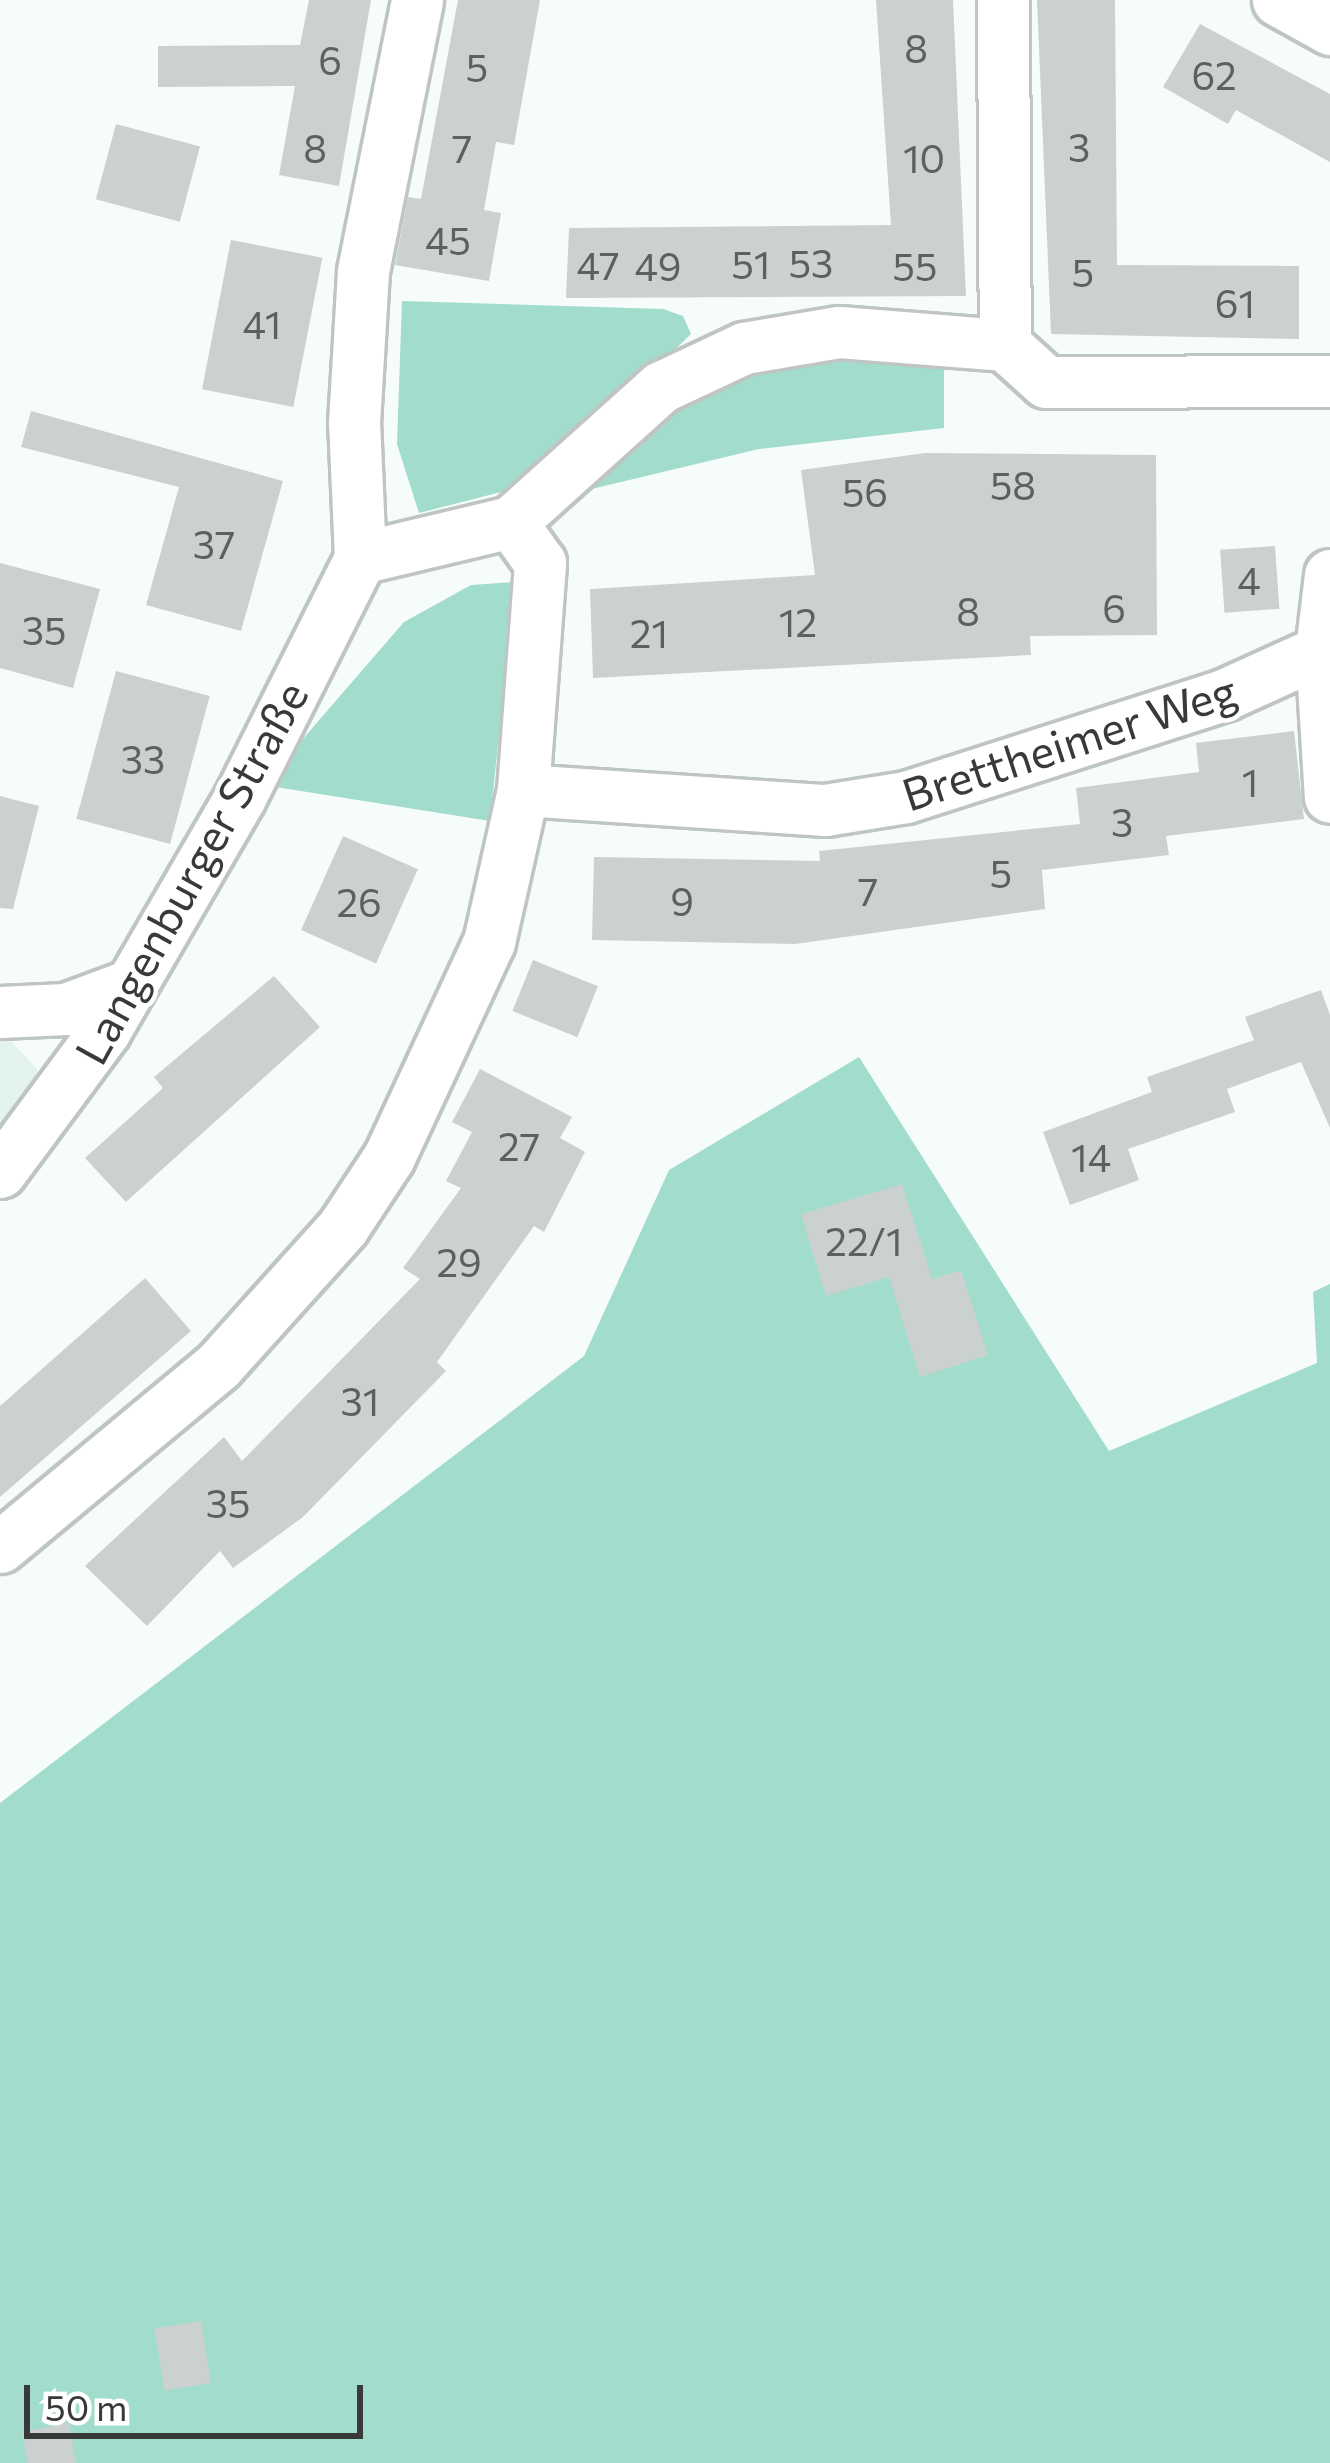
<!DOCTYPE html>
<html>
<head>
<meta charset="utf-8">
<style>
	body { margin:0 }
	#map { position:relative; width:1330px; height:2463px; overflow:hidden; background:#f5fcfa; font-family:Commissioner,sans-serif }
	div>[style] { position:absolute }
	.built>* { inset:0; background:#e3f3ee }
	.green>* { inset:0; background:#a2dccc }
	.building>* { inset:0; background:#cbd1cf; transform-origin:0 0 }
	.roads { filter:drop-shadow(3px 0 #bfc5c3) drop-shadow(-3px 0 #bfc5c3) drop-shadow(0 3px #bfc5c3) drop-shadow(0 -3px #bfc5c3) }
	.minor>* { height:51px; margin:-25.5px; padding:0 25.5px; transform-origin:25.5px; border-radius:25.5px; background:#fff }
	span { translate:-50% -50%; white-space:nowrap; text-align:center; line-height:1.15; -webkit-text-stroke:9px #fff; paint-order:stroke }
	.number-label { font-size:39px; color:#5d605f }
	.number-label span { -webkit-text-stroke-width:0 }
	.street-label { font-size:45px; color:#383a3a }
	.scale { position:absolute; left:24px; top:2385px; width:339px; height:54px; box-sizing:border-box; border:6px solid #383a3a; border-top:0; padding-left:15px; font-size:36px; line-height:42px; white-space:nowrap; color:#383a3a; -webkit-text-stroke:9px #fff; paint-order:stroke }
</style>
</head>
<body>
<div id="map">
	<div class="built">
		<i style="clip-path:polygon(0 1029px,37px 1069px,35px 1095px,0 1142px)"></i>
	</div>
	<div class="green">
		<i style="clip-path:polygon(402px 301px,663px 309px,683px 316px,691px 334px,537px 483px,419px 513px,397px 444px)"></i>
		<i style="clip-path:polygon(944px 351px,944px 428px,759px 449px,579px 492px,613px 447px,758px 352px)"></i>
		<i style="clip-path:polygon(515px 582px,490px 821px,263px 785px,404px 622px,471px 585px)"></i>
		<i style="clip-path:polygon(859px 1057px,1109px 1451px,1317px 1363px,1313px 1292px,1330px 1284px,1330px 2463px,0 2463px,0 1803px,584px 1356px,669px 1170px)"></i>
	</div>
	<div class="building">
		<i style="clip-path:polygon(309px 0,371px 0,339px 186px,279px 175px,295px 86px,158px 87px,158px 46px,300px 45px)"></i>
		<i style="clip-path:polygon(458px 0,540px 0,514px 145px,496px 142px,484px 210px,501px 213px,489px 281px,395px 265px,408px 197px,421px 199px)"></i>
		<i style="clip-path:polygon(876px 0,953px 0,966px 296px,566px 298px,569px 228px,891px 225px)"></i>
		<i style="clip-path:polygon(1037px 0,1115px 0,1117px 265px,1299px 266px,1299px 339px,1051px 334px)"></i>
		<i style="clip-path:polygon(1200px 24px,1330px 94px,1330px 162px,1236px 110px,1228px 124px,1163px 87px)"></i>
		<i style="left:116px;top:124px;width:87px;height:78px;rotate:15deg"></i>
		<i style="left:231px;top:240px;width:93px;height:152px;rotate:11deg"></i>
		<i style="clip-path:polygon(31px 411px,283px 481px,241px 631px,146px 605px,179px 487px,21px 447px)"></i>
		<i style="clip-path:polygon(925px 453px,1156px 455px,1157px 635px,1030px 636px,1031px 655px,593px 678px,590px 589px,815px 575px,801px 470px)"></i>
		<i style="left:1275px;top:546px;width:63px;height:55px;rotate:86deg"></i>
		<i style="clip-path:polygon(0 563px,100px 589px,73px 688px,0 668px)"></i>
		<i style="left:116px;top:671px;width:97px;height:153px;rotate:15deg"></i>
		<i style="clip-path:polygon(1294px 731px,1304px 819px,1166px 836px,1169px 855px,1042px 870px,1045px 909px,795px 944px,592px 940px,594px 857px,820px 861px,819px 851px,1080px 824px,1076px 788px,1199px 772px,1196px 743px)"></i>
		<i style="clip-path:polygon(0 796px,39px 806px,13px 909px,0 908px)"></i>
		<i style="left:343px;top:836px;width:82px;height:103px;rotate:24deg"></i>
		<i style="left:533px;top:960px;width:70px;height:55px;rotate:22deg"></i>
		<i style="clip-path:polygon(274px 976px,320px 1027px,126px 1202px,85px 1158px,163px 1088px,154px 1077px)"></i>
		<i style="clip-path:polygon(1321px 990px,1330px 1015px,1330px 1128px,1301px 1062px,1227px 1089px,1235px 1112px,1128px 1149px,1139px 1180px,1070px 1205px,1043px 1132px,1152px 1092px,1147px 1077px,1254px 1040px,1245px 1017px)"></i>
		<i style="clip-path:polygon(480px 1069px,572px 1117px,560px 1138px,585px 1152px,544px 1232px,534px 1226px,437px 1362px,446px 1371px,303px 1517px,233px 1568px,220px 1551px,147px 1626px,85px 1566px,224px 1437px,242px 1461px,420px 1279px,403px 1268px,461px 1188px,446px 1181px,472px 1132px,452px 1122px)"></i>
		<i style="clip-path:polygon(902px 1184px,932px 1279px,961px 1270px,988px 1355px,920px 1377px,889px 1277px,826px 1296px,801px 1214px)"></i>
		<i style="clip-path:polygon(145px 1278px,191px 1331px,0 1497px,0 1406px)"></i>
		<i style="left:201px;top:2321px;width:63px;height:47px;rotate:81deg"></i>
		<i style="clip-path:polygon(69px 2423px,76px 2463px,28px 2463px,22px 2432px)"></i>
	</div>
	<div class="roads">
		<div class="minor">
			<i style="left:1003px;top:0;width:345px;rotate:89.7deg"></i>
			<i style="left:1278px;top:0;width:60px;rotate:29.1deg"></i>
			<i style="left:360px;top:558px;width:155px;rotate:-13.4deg"></i>
			<i style="left:511px;top:522px;width:202px;rotate:-42deg"></i>
			<i style="left:661px;top:387px;width:92px;rotate:-25.2deg"></i>
			<i style="left:744px;top:348px;width:96px;rotate:-9.6deg"></i>
			<i style="left:839px;top:332px;width:167px;rotate:4.5deg"></i>
			<i style="left:1005px;top:345px;width:55px;rotate:42.1deg"></i>
			<i style="left:1046px;top:382px;width:284px;rotate:-0.2deg"></i>
			<i style="left:1330px;top:575px;width:77px;rotate:96.8deg"></i>
			<i style="left:1321px;top:651px;width:146px;rotate:86.5deg"></i>
			<i style="left:523px;top:790px;width:303px;rotate:3.8deg"></i>
			<i style="left:825px;top:810px;width:82px;rotate:-9.1deg"></i>
			<i style="left:906px;top:797px;width:336px;rotate:-17.8deg"></i>
			<i style="left:1226px;top:694px;width:104px;rotate:-24.4deg"></i>
			<i style="left:0;top:1012px;width:66px;rotate:-2.6deg"></i>
			<i style="left:66px;top:1009px;width:66px;rotate:-20.4deg"></i>
			<i style="left:0;top:1172px;width:177px;rotate:-53.5deg"></i>
			<i style="left:105px;top:1030px;width:269px;rotate:-59.9deg"></i>
			<i style="left:240px;top:797px;width:267px;rotate:-63.3deg"></i>
			<i style="left:360px;top:558px;width:135px;rotate:-92.5deg"></i>
			<i style="left:354px;top:423px;width:152px;rotate:-86.6deg"></i>
			<i style="left:363px;top:271px;width:276px;rotate:-78.7deg"></i>
			<i style="left:0;top:1547px;width:283px;rotate:-39.7deg"></i>
			<i style="left:218px;top:1366px;width:187px;rotate:-48deg"></i>
			<i style="left:343px;top:1227px;width:84px;rotate:-56.7deg"></i>
			<i style="left:389px;top:1157px;width:237px;rotate:-65.1deg"></i>
			<i style="left:489px;top:942px;width:156px;rotate:-77.4deg"></i>
			<i style="left:523px;top:790px;width:228px;rotate:-85.7deg"></i>
			<i style="left:540px;top:563px;width:50px;rotate:-125.3deg"></i>
		</div>
	</div>
	<div class="number-label">
		<span style="left:916px;top:47px">8</span>
		<span style="left:330px;top:59px">6</span>
		<span style="left:477px;top:66px">5</span>
		<span style="left:1214px;top:74px">62</span>
		<span style="left:1079px;top:146px">3</span>
		<span style="left:315px;top:147px">8</span>
		<span style="left:462px;top:147px">7</span>
		<span style="left:924px;top:157px">10</span>
		<span style="left:448px;top:239px">45</span>
		<span style="left:811px;top:262px">53</span>
		<span style="left:751px;top:263px">51</span>
		<span style="left:598px;top:264px">47</span>
		<span style="left:658px;top:265px">49</span>
		<span style="left:915px;top:265px">55</span>
		<span style="left:1083px;top:271px">5</span>
		<span style="left:1235px;top:302px">61</span>
		<span style="left:262px;top:323px">41</span>
		<span style="left:1013px;top:484px">58</span>
		<span style="left:865px;top:491px">56</span>
		<span style="left:214px;top:543px">37</span>
		<span style="left:1249px;top:579px">4</span>
		<span style="left:1114px;top:607px">6</span>
		<span style="left:968px;top:610px">8</span>
		<span style="left:798px;top:621px">12</span>
		<span style="left:44px;top:629px">35</span>
		<span style="left:649px;top:632px">21</span>
		<span style="left:143px;top:758px">33</span>
		<span style="left:1250px;top:781px">1</span>
		<span style="left:1122px;top:821px">3</span>
		<span style="left:1001px;top:872px">5</span>
		<span style="left:868px;top:890px">7</span>
		<span style="left:682px;top:900px">9</span>
		<span style="left:359px;top:901px">26</span>
		<span style="left:519px;top:1145px">27</span>
		<span style="left:1091px;top:1156px">14</span>
		<span style="left:864px;top:1240px">22/1</span>
		<span style="left:459px;top:1261px">29</span>
		<span style="left:360px;top:1400px">31</span>
		<span style="left:228px;top:1502px">35</span>
	</div>
	<div class="street-label">
		<span style="left:1069px;top:741px;rotate:-18deg">Brettheimer Weg</span>
		<span style="left:190px;top:872px;rotate:-61deg">Langenburger Straße</span>
	</div>
	<div class="scale">50 m</div>
</div>
</body>
</html>
